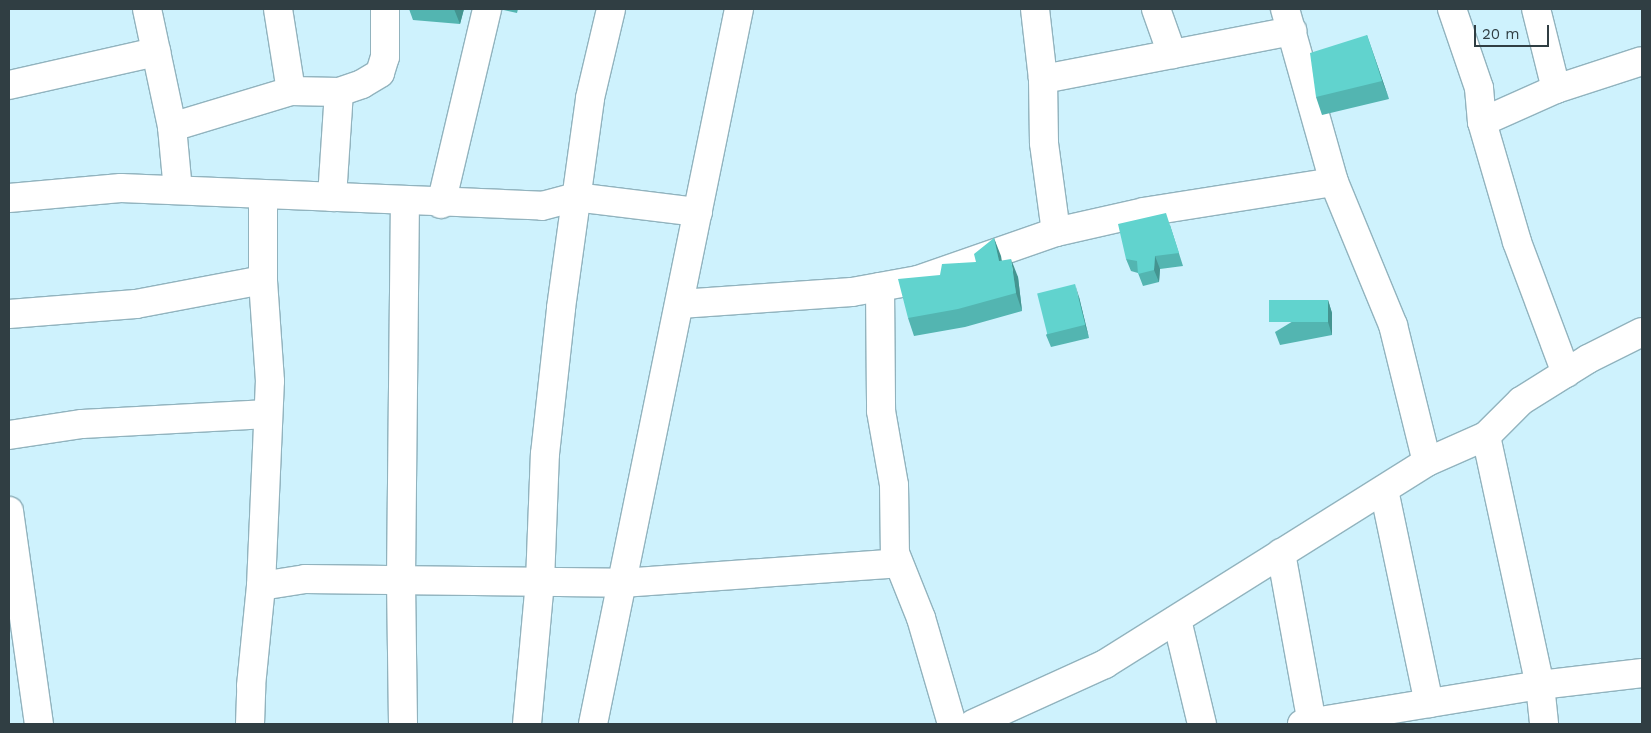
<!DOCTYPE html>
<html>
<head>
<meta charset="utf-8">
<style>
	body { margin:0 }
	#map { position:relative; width:1651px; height:733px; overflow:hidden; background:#cef2fd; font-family:"Work Sans",sans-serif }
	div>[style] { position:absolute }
	.roads { filter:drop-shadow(1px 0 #91b3be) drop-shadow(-1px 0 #91b3be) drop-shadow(0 1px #91b3be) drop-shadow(0 -1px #91b3be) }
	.minor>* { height:28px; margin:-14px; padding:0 14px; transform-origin:14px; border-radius:14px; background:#fff }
	.wall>* { inset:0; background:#53b5b1 }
	.shaded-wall>* { inset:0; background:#449490 }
	.building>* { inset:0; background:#61d3ce; transform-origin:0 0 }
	span { translate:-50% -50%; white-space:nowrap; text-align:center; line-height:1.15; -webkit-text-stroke:4px #cef2fd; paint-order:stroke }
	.frame { position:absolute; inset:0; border:10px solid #303e43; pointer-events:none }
	.scale { position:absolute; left:1474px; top:25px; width:75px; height:22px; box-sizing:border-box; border:2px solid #303e43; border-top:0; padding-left:6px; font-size:15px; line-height:18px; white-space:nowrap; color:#303e43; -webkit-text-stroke:4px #cef2fd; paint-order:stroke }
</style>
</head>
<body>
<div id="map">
	<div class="roads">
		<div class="minor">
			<i style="left:147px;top:9px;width:121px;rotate:78deg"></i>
			<i style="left:172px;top:127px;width:63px;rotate:84.6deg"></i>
			<i style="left:278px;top:9px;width:83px;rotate:81deg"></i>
			<i style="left:1035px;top:9px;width:70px;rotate:83.5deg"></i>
			<i style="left:1156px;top:9px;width:48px;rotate:70.4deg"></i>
			<i style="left:1285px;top:9px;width:180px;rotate:74.2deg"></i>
			<i style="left:1334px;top:182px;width:155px;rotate:67.6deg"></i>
			<i style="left:1393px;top:325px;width:141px;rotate:76.1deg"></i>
			<i style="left:1452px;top:9px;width:83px;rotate:71.1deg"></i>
			<i style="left:1479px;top:88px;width:34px;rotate:85deg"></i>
			<i style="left:1482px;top:122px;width:125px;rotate:73.7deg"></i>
			<i style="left:1517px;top:242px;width:140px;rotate:69.5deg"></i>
			<i style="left:9px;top:85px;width:151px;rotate:-12.7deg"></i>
			<i style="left:1556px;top:89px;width:90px;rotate:-18deg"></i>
			<i style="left:1482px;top:122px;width:81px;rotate:-24deg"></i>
			<i style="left:1556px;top:89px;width:82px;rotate:-104deg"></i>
			<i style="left:172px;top:127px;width:124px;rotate:-16.8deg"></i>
			<i style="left:291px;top:91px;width:48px;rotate:1.2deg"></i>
			<i style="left:339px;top:92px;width:24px;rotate:-19deg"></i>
			<i style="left:362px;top:84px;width:21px;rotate:-31deg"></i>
			<i style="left:380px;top:73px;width:17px;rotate:-73deg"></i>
			<i style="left:385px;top:57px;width:48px;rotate:-90deg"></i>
			<i style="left:332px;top:197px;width:105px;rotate:-86.2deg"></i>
			<i style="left:9px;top:198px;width:112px;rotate:-5.1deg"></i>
			<i style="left:121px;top:188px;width:421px;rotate:2.4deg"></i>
			<i style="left:542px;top:206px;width:34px;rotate:-15deg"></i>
			<i style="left:575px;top:197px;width:124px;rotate:7deg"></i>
			<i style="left:441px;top:204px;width:200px;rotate:-76.7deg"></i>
			<i style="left:1056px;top:232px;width:90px;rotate:-97.7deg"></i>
			<i style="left:1044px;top:143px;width:64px;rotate:-90.9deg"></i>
			<i style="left:1043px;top:79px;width:254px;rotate:-10.9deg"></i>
			<i style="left:880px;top:287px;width:124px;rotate:89.5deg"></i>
			<i style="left:881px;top:411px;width:75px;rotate:80deg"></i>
			<i style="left:894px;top:485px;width:68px;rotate:89.2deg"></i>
			<i style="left:895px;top:553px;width:70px;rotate:68.2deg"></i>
			<i style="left:921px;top:618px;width:110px;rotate:73.7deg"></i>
			<i style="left:680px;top:304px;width:172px;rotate:-4deg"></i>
			<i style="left:852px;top:292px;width:67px;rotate:-10.3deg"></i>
			<i style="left:918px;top:280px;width:146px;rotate:-19.2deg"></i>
			<i style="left:1056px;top:232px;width:90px;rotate:-12.8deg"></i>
			<i style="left:1144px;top:212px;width:192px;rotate:-9deg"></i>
			<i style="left:9px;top:314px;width:127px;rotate:-4.5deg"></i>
			<i style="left:136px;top:304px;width:129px;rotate:-10.7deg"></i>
			<i style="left:9px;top:435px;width:74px;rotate:-8.6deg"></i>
			<i style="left:82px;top:424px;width:186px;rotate:-3.1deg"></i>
			<i style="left:1486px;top:436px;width:255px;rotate:77.8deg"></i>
			<i style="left:1540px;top:685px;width:39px;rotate:84deg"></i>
			<i style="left:1384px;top:490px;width:218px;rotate:78.1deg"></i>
			<i style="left:9px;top:511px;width:215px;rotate:82deg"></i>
			<i style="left:1281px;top:553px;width:173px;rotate:79.7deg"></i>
			<i style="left:261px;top:586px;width:45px;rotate:-9deg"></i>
			<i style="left:305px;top:579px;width:317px;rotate:0.7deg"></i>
			<i style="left:622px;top:583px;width:277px;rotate:-4.1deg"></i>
			<i style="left:1177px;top:620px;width:107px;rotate:76.5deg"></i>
			<i style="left:250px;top:724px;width:38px;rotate:-88deg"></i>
			<i style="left:251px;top:686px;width:100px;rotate:-84.3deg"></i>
			<i style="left:261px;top:586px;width:205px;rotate:-87.5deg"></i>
			<i style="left:270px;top:381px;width:101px;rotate:-94deg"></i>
			<i style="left:263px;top:280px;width:83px;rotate:-90deg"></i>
			<i style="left:403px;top:724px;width:145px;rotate:-90.8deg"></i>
			<i style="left:401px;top:579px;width:377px;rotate:-89.4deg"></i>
			<i style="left:527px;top:724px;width:143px;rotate:-84.8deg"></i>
			<i style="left:540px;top:582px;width:128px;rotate:-87.8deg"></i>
			<i style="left:545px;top:454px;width:147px;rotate:-83.7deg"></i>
			<i style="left:561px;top:308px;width:212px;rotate:-82.1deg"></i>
			<i style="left:590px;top:98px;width:91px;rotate:-76.7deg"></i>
			<i style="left:593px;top:724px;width:730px;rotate:-78.46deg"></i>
			<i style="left:973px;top:724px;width:145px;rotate:-24.4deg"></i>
			<i style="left:1105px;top:664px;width:380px;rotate:-32.1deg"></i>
			<i style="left:1427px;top:462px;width:64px;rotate:-23.8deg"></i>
			<i style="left:1486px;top:436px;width:49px;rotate:-45deg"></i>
			<i style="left:1521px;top:401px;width:79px;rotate:-32.1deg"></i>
			<i style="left:1588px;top:359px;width:60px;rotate:-26.6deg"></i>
			<i style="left:1302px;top:724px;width:241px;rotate:-9.3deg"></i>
			<i style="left:1540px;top:685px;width:103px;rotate:-6.7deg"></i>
		</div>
	</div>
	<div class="wall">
		<i style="clip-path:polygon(409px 9px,464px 9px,460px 24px,413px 20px)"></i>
		<i style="clip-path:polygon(499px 9px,518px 9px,517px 13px)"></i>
		<i style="clip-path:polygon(1367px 35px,1389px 99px,1322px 115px,1316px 97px)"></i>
		<i style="clip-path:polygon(1170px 225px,1183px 266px,1160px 269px,1159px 282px,1143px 286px,1138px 273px,1131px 271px,1126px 259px)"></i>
		<i style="clip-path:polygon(994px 238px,1001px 260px,1018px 277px,1022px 311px,965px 327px,914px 336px,908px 318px,976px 262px)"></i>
		<i style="clip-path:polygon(1079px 297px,1089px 338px,1051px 347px,1046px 335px)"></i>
		<i style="clip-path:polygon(1328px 300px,1332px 313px,1332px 335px,1280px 345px,1275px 332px)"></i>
	</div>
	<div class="shaded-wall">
		<i style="clip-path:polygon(454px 9px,464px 9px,460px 24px)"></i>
		<i style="clip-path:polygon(1367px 35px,1373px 53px,1389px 99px,1382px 81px)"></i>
		<i style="clip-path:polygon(994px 238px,1001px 256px,1005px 279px,999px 261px)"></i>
		<i style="clip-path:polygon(1155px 256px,1160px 269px,1159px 282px,1154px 270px)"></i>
		<i style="clip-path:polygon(1011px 259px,1018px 277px,1022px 311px,1016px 293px)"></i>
		<i style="clip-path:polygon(1075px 284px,1079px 297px,1089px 338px,1085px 325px)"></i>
		<i style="clip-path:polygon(1328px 300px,1332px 313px,1332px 335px,1328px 322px)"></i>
	</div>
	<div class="building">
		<i style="clip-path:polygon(1367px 35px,1382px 81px,1316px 97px,1310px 53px)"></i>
		<i style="clip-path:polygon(1166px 213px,1179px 253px,1155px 256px,1154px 270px,1138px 274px,1137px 261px,1126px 259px,1118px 224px)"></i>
		<i style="clip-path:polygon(994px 238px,999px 261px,1011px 259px,1016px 293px,958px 309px,908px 318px,898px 279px,940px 275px,942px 264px,976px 262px,974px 254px)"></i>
		<i style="left:1075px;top:284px;width:42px;height:39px;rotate:76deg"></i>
		<i style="left:1328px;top:300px;width:22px;height:59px;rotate:90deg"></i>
	</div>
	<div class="frame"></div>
	<div class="scale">20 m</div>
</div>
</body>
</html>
